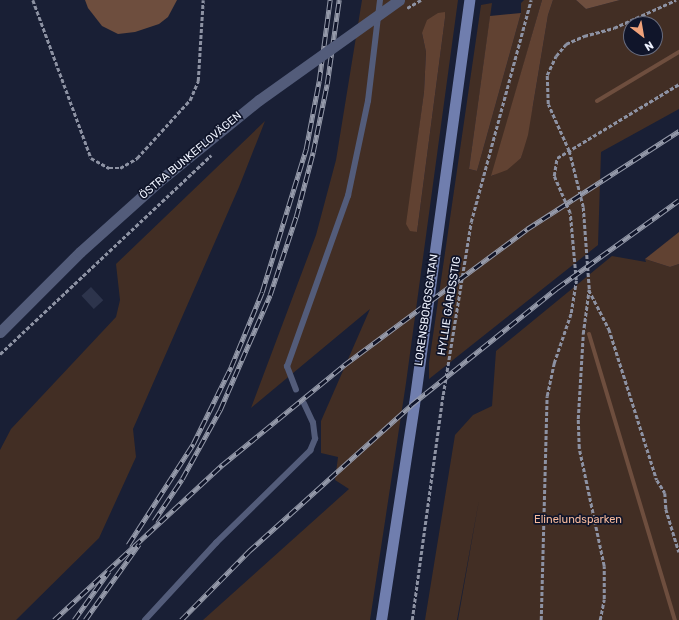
<!DOCTYPE html>
<html>
<head>
<meta charset="utf-8">
<style>
	body { margin:0 }
	#map { position:relative; width:679px; height:620px; overflow:hidden; background:#191f35; font-family:Rubik,sans-serif }
	div>[style] { position:absolute }
	.green>* { inset:0; background:#422e24 }
	.forest>* { inset:0; background:#614232 }
	.water>* { inset:0; background:#6e4e3e }
	.stream>* { height:4px; margin:-2px; padding:0 2px; transform-origin:2px; border-radius:2px; background:#6e4e3e }
	.building>* { inset:0; background:#2d344c; transform-origin:0 0 }
	.path>* { height:2.5px; margin-top:-1.25px; transform-origin:0; background:repeating-linear-gradient(90deg,#8d92a3 0 4px,transparent 0 6px) }
	.service>* { height:5.5px; margin:-2.75px; padding:0 2.75px; transform-origin:2.75px; border-radius:2.75px; background:#535c7a }
	.tertiary>* { height:11px; margin:-5.5px; padding:0 5.5px; transform-origin:5.5px; border-radius:5.5px; background:#535c7a }
	.secondary>* { height:11px; margin:-5.5px; padding:0 5.5px; transform-origin:5.5px; border-radius:5.5px; background:#707eae }
	.rail>* { height:4.5px; margin-top:-2.25px; transform-origin:0; background:repeating-linear-gradient(90deg,#10152a 0 9px,#959aaa 0 18px); box-sizing:border-box; border-block:1px solid #959aaa }
	.path-bridge>* { height:2.5px; margin-top:-1.25px; transform-origin:0; background:repeating-linear-gradient(90deg,#8d92a3 0 4px,transparent 0 6px) }
	.tertiary-bridge>* { height:11px; margin:-5.5px; padding:0 5.5px; transform-origin:5.5px; border-radius:5.5px; background:#535c7a }
	span { translate:-50% -50%; white-space:nowrap; text-align:center; line-height:1.15; -webkit-text-stroke:3.5px #10152a; paint-order:stroke }
	.street-label { font-size:11px; color:#eef2fe }
	.park-label { font-size:11px; color:#f6ba9c }
	.north { position:absolute; left:623px; top:16px; width:40px; height:40px; box-sizing:border-box; background:#10152a; border:1px solid #696d7f; border-radius:50%; rotate:149deg; font-size:11px; font-weight:700; line-height:16px; text-align:center; color:#eef2fe }
	.north::after { content:''; display:block; margin:auto; width:14px; height:18px; background:#f0a27a; clip-path:polygon(50% 0,100% 100%,50% 72%,0 100%) }
</style>
</head>
<body>
<div id="map">
	<div class="green">
		<i style="clip-path:polygon(evenodd,362px 0,458px 0,406px 383px,370px 620px,203px 620px,349px 489px,335px 480px,338px 457px,321px 453px,321px 421px,370px 309px,251px 408px,316px 235px,336px 160px,362px 0,445px 18px,417px 232px,416px 232px,407px 224px,424px 92px,426px 52px,422px 33px,445px 18px)"></i>
		<i style="clip-path:polygon(evenodd,524px 0,542px 0,492px 176px,521px 158px,533px 105px,548px 15px,553px 0,576px 0,586px 9px,620px 0,679px 0,679px 109px,601px 152px,598px 245px,429px 379px,429px 363px,481px 5px,492px 3px,469px 169px,477px 171px,521px 13px,521px 3px,524px 0,631px 24px,655px 24px,655px 48px,631px 48px,631px 24px)"></i>
		<i style="clip-path:polygon(265px 121px,239px 187px,133px 429px,136px 457px,99px 538px,16px 620px,0 620px,0 450px,11px 429px,116px 317px,120px 300px,116px 264px)"></i>
		<i style="clip-path:polygon(612px 256px,646px 262px,645px 259px,670px 267px,679px 264px,679px 620px,458px 620px,479px 500px,457px 620px,425px 620px,455px 435px,473px 415px,492px 406px,496px 351px)"></i>
	</div>
	<div class="forest">
		<i style="clip-path:polygon(542px 0,553px 0,548px 15px,528px 135px,521px 158px,507px 170px,491px 176px)"></i>
		<i style="clip-path:polygon(445px 12px,445px 18px,417px 232px,410px 231px,406px 224px,424px 92px,426px 52px,422px 33px,427px 20px,438px 13px)"></i>
		<i style="clip-path:polygon(521px 13px,477px 171px,469px 169px,490px 16px)"></i>
		<i style="clip-path:polygon(679px 232px,679px 264px,670px 267px,645px 259px)"></i>
	</div>
	<div class="water">
		<i style="clip-path:polygon(85px 0,177px 0,168px 17px,159px 24px,135px 32px,118px 34px,102px 26px,88px 8px)"></i>
		<i style="clip-path:polygon(576px 0,620px 0,586px 9px)"></i>
	</div>
	<div class="stream">
		<i style="left:597px;top:101px;width:96px;rotate:-30.9deg"></i>
		<i style="left:589px;top:334px;width:299px;rotate:73.3deg"></i>
	</div>
	<div class="building">
		<i style="left:91px;top:287px;width:18px;height:13px;rotate:47deg"></i>
	</div>
	<div class="path">
		<i style="left:33px;top:0;width:168px;rotate:69.8deg"></i>
		<i style="left:91px;top:158px;width:21px;rotate:29deg"></i>
		<i style="left:109px;top:168px;width:11px"></i>
		<i style="left:120px;top:168px;width:20px;rotate:-30deg"></i>
		<i style="left:137px;top:158px;width:79px;rotate:-47.6deg"></i>
		<i style="left:190px;top:100px;width:21px;rotate:-67deg"></i>
		<i style="left:198px;top:81px;width:81px;rotate:-86.5deg"></i>
		<i style="left:589px;top:290px;width:44px;rotate:62.9deg"></i>
		<i style="left:609px;top:329px;width:158px;rotate:72.4deg"></i>
		<i style="left:657px;top:480px;width:15px;rotate:58deg"></i>
		<i style="left:665px;top:493px;width:16px;rotate:86deg"></i>
		<i style="left:666px;top:509px;width:45px;rotate:73.2deg"></i>
		<i style="left:0;top:354px;width:290px;rotate:-43.3deg"></i>
		<i style="left:412px;top:620px;width:227px;rotate:-82.2deg"></i>
		<i style="left:443px;top:395px;width:175px;rotate:-80.8deg"></i>
		<i style="left:471px;top:222px;width:230px;rotate:-74.9deg"></i>
		<i style="left:541px;top:620px;width:224px;rotate:-88.5deg"></i>
		<i style="left:547px;top:396px;width:34px;rotate:-78deg"></i>
		<i style="left:554px;top:363px;width:53px;rotate:-71.2deg"></i>
		<i style="left:571px;top:313px;width:33px;rotate:-81deg"></i>
		<i style="left:576px;top:280px;width:67px;rotate:-95.1deg"></i>
		<i style="left:570px;top:213px;width:40px;rotate:-113.4deg"></i>
		<i style="left:554px;top:176px;width:18px;rotate:-81deg"></i>
		<i style="left:557px;top:158px;width:143px;rotate:-31.2deg"></i>
		<i style="left:600px;top:620px;width:21px;rotate:-79deg"></i>
		<i style="left:604px;top:599px;width:33px;rotate:-90deg"></i>
		<i style="left:604px;top:566px;width:121px;rotate:-102deg"></i>
		<i style="left:579px;top:448px;width:29px;rotate:-92deg"></i>
		<i style="left:578px;top:419px;width:85px;rotate:-86.6deg"></i>
		<i style="left:583px;top:334px;width:45px;rotate:-82.4deg"></i>
		<i style="left:589px;top:289px;width:82px;rotate:-94.2deg"></i>
		<i style="left:583px;top:207px;width:58px;rotate:-104deg"></i>
		<i style="left:569px;top:151px;width:51px;rotate:-114.1deg"></i>
		<i style="left:548px;top:104px;width:29px;rotate:-92deg"></i>
		<i style="left:547px;top:75px;width:21px;rotate:-65deg"></i>
		<i style="left:556px;top:56px;width:16px;rotate:-50deg"></i>
		<i style="left:566px;top:44px;width:20px;rotate:-24deg"></i>
		<i style="left:584px;top:36px;width:31px;rotate:-15deg"></i>
		<i style="left:614px;top:28px;width:68px;rotate:-24.3deg"></i>
	</div>
	<div class="service">
		<i style="left:296px;top:390px;width:25px;rotate:-111deg"></i>
		<i style="left:287px;top:367px;width:182px;rotate:-70.4deg"></i>
		<i style="left:348px;top:196px;width:97px;rotate:-78.1deg"></i>
		<i style="left:368px;top:101px;width:102px;rotate:-83.2deg"></i>
		<i style="left:145px;top:620px;width:105px;rotate:-47.3deg"></i>
		<i style="left:216px;top:543px;width:132px;rotate:-44.4deg"></i>
		<i style="left:310px;top:451px;width:13px;rotate:-67deg"></i>
		<i style="left:315px;top:439px;width:16px;rotate:-97deg"></i>
		<i style="left:313px;top:423px;width:21px;rotate:-115deg"></i>
	</div>
	<div class="tertiary">
		<i style="left:0;top:332px;width:113px;rotate:-45deg"></i>
		<i style="left:80px;top:252px;width:105px;rotate:-41.9deg"></i>
		<i style="left:158px;top:182px;width:130px;rotate:-39.1deg"></i>
	</div>
	<div class="secondary">
		<i style="left:381px;top:620px;width:219px;rotate:-81.3deg"></i>
		<i style="left:414px;top:404px;width:408px;rotate:-82.2deg"></i>
	</div>
	<div class="rail">
		<i style="left:154px;top:521px;width:50px;rotate:-56.3deg"></i>
		<i style="left:182px;top:479px;width:79px;rotate:-61.2deg"></i>
		<i style="left:220px;top:410px;width:125px;rotate:-66.5deg"></i>
		<i style="left:270px;top:295px;width:82px;rotate:-71.6deg"></i>
		<i style="left:296px;top:217px;width:67px;rotate:-75.3deg"></i>
		<i style="left:313px;top:152px;width:69px;rotate:-78.4deg"></i>
		<i style="left:327px;top:84px;width:85px;rotate:-81.9deg"></i>
		<i style="left:128px;top:545px;width:120px;rotate:-57.2deg"></i>
		<i style="left:193px;top:444px;width:86px;rotate:-63.7deg"></i>
		<i style="left:231px;top:367px;width:81px;rotate:-67.5deg"></i>
		<i style="left:262px;top:292px;width:150px;rotate:-72.9deg"></i>
		<i style="left:306px;top:149px;width:69px;rotate:-79.2deg"></i>
		<i style="left:319px;top:81px;width:82px;rotate:-82.3deg"></i>
		<i style="left:54px;top:620px;width:229px;rotate:-42.7deg"></i>
		<i style="left:222px;top:465px;width:158px;rotate:-39.3deg"></i>
		<i style="left:344px;top:365px;width:228px;rotate:-36.6deg"></i>
		<i style="left:527px;top:229px;width:181px;rotate:-32.8deg"></i>
		<i style="left:74px;top:620px;width:60px;rotate:-54.5deg"></i>
		<i style="left:85px;top:620px;width:93px;rotate:-54.6deg"></i>
		<i style="left:181px;top:620px;width:97px;rotate:-45.4deg"></i>
		<i style="left:249px;top:551px;width:218px;rotate:-42deg"></i>
		<i style="left:411px;top:405px;width:187px;rotate:-38.7deg"></i>
		<i style="left:557px;top:288px;width:150px;rotate:-35.8deg"></i>
	</div>
	<div class="path-bridge">
		<i style="left:407px;top:8px;width:16px;rotate:-30deg"></i>
	</div>
	<div class="tertiary-bridge">
		<i style="left:259px;top:100px;width:172px;rotate:-35.5deg"></i>
	</div>
	<div class="street-label">
		<span style="left:191px;top:156px;rotate:-40deg">ÖSTRA BUNKEFLOVÄGEN</span>
		<span style="left:450px;top:306px;rotate:-81deg">HYLLIE GÅRDSSTIG</span>
		<span style="left:427px;top:310px;rotate:-82deg">LORENSBORGSGATAN</span>
	</div>
	<div class="park-label">
		<span style="left:578px;top:520px">Elinelundsparken</span>
	</div>
	<div class="north">N</div>
</div>
</body>
</html>
